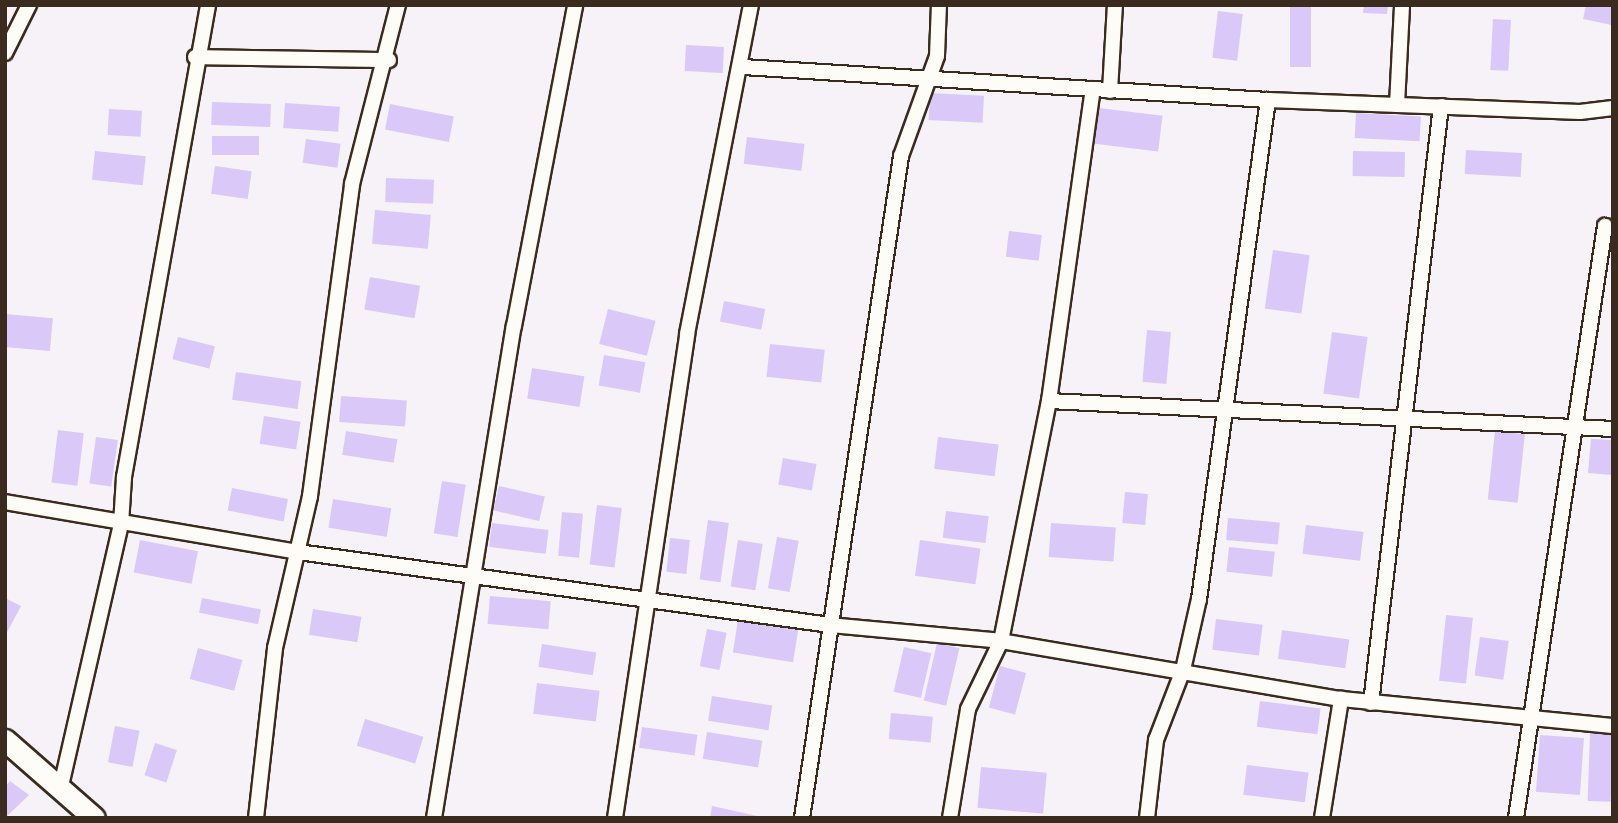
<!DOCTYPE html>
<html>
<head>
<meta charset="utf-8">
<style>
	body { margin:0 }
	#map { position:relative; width:1618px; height:823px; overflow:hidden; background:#f6f2f7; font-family:Itim,sans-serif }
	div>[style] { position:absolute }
	.building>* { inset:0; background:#dac8f9; transform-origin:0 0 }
	.roads { filter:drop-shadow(2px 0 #3b2a1e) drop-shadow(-2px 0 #3b2a1e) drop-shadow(0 2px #3b2a1e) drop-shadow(0 -2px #3b2a1e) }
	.street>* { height:14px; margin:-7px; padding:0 7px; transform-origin:7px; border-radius:7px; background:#fdfcf7 }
	.secondary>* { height:21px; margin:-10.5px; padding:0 10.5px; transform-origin:10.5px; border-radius:10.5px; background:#fdfcf7 }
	span { translate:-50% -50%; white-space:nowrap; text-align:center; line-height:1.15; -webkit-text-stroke:5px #fdfcf7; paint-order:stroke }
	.frame { position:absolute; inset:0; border:7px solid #3b2a1e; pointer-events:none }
</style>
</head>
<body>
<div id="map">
	<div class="building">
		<i style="clip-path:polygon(1364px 5px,1388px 5px,1387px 14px,1363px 13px)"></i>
		<i style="clip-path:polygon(1586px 5px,1613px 5px,1612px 25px,1583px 19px)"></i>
		<i style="left:1290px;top:7px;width:21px;height:60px"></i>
		<i style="left:1218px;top:11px;width:25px;height:47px;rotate:7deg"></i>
		<i style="left:1493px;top:19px;width:18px;height:51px;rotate:3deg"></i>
		<i style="left:686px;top:45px;width:38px;height:26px;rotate:3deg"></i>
		<i style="left:930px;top:93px;width:54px;height:27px;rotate:3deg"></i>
		<i style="left:212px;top:102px;width:59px;height:23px;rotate:2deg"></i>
		<i style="left:285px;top:103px;width:55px;height:25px;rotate:4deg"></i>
		<i style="left:390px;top:104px;width:65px;height:26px;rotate:11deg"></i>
		<i style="left:1099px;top:108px;width:64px;height:36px;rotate:7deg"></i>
		<i style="left:109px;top:109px;width:33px;height:26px;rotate:3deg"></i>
		<i style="left:1356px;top:113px;width:65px;height:25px;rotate:3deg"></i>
		<i style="left:212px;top:136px;width:47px;height:19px"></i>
		<i style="left:747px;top:137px;width:58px;height:27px;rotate:7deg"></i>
		<i style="left:306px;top:139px;width:35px;height:24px;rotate:8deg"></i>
		<i style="left:1466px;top:150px;width:56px;height:24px;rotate:3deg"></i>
		<i style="left:95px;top:151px;width:51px;height:29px;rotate:6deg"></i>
		<i style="left:1353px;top:151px;width:52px;height:25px;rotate:1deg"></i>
		<i style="left:215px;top:166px;width:37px;height:28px;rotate:8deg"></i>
		<i style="left:386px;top:178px;width:48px;height:24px;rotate:2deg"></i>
		<i style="left:375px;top:210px;width:56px;height:34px;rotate:5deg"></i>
		<i style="left:1009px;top:231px;width:33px;height:26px;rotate:7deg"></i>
		<i style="left:1273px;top:250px;width:37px;height:59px;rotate:8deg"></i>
		<i style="left:370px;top:277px;width:51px;height:33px;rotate:10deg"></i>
		<i style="left:724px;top:301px;width:42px;height:21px;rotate:11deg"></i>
		<i style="left:608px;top:309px;width:49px;height:36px;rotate:14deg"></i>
		<i style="left:5px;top:314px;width:48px;height:33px;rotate:5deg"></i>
		<i style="left:1147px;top:330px;width:24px;height:52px;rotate:5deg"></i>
		<i style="left:1332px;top:332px;width:36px;height:62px;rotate:8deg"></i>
		<i style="left:178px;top:337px;width:38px;height:23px;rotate:14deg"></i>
		<i style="left:770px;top:344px;width:55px;height:33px;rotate:6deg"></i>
		<i style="left:604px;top:355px;width:42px;height:31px;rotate:10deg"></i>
		<i style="left:532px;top:368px;width:53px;height:31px;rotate:9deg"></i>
		<i style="left:236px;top:372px;width:66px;height:28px;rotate:8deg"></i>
		<i style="left:341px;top:396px;width:66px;height:26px;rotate:4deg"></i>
		<i style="left:264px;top:416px;width:37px;height:28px;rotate:9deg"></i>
		<i style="left:58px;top:430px;width:26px;height:53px;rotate:7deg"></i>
		<i style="left:346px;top:431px;width:52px;height:24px;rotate:9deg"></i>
		<i style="left:1495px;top:431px;width:30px;height:69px;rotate:6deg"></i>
		<i style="left:96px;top:437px;width:22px;height:47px;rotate:8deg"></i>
		<i style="left:938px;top:437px;width:61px;height:32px;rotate:7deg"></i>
		<i style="clip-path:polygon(1591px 439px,1613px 440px,1613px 475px,1588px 473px)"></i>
		<i style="left:783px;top:458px;width:34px;height:27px;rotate:10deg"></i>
		<i style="left:442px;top:481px;width:24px;height:53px;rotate:9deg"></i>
		<i style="left:499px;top:486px;width:47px;height:25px;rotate:13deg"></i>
		<i style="left:232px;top:488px;width:57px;height:23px;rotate:11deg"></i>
		<i style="left:1125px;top:492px;width:23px;height:31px;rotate:5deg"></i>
		<i style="left:333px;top:499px;width:59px;height:29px;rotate:9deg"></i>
		<i style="left:597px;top:505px;width:25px;height:60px;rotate:7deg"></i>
		<i style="left:946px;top:511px;width:43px;height:27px;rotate:7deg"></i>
		<i style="left:562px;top:512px;width:21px;height:44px;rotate:5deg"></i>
		<i style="left:1228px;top:518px;width:52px;height:22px;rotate:5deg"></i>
		<i style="left:708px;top:520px;width:21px;height:60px;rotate:8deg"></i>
		<i style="left:492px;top:523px;width:57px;height:24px;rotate:7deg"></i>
		<i style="left:1051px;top:523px;width:65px;height:34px;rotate:4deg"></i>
		<i style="left:1306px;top:525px;width:58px;height:29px;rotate:7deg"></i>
		<i style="left:777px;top:537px;width:22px;height:52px;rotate:10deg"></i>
		<i style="left:670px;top:538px;width:20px;height:34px;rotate:6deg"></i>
		<i style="left:140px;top:540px;width:59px;height:33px;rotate:11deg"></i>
		<i style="left:738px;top:540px;width:25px;height:47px;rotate:9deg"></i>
		<i style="left:920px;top:540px;width:61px;height:36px;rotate:8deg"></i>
		<i style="left:1229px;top:547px;width:46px;height:25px;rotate:6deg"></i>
		<i style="left:490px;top:596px;width:61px;height:28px;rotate:5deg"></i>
		<i style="clip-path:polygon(5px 598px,21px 606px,5px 636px)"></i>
		<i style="left:202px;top:598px;width:60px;height:15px;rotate:11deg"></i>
		<i style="left:313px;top:609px;width:49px;height:26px;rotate:9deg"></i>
		<i style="left:1446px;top:615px;width:27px;height:66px;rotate:6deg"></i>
		<i style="left:1216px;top:619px;width:47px;height:31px;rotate:7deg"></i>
		<i style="left:738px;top:620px;width:61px;height:33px;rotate:9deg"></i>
		<i style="left:707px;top:629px;width:20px;height:38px;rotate:11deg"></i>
		<i style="left:1282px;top:630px;width:68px;height:29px;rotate:8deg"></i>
		<i style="left:1480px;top:637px;width:29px;height:39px;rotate:8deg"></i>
		<i style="left:937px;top:643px;width:23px;height:59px;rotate:13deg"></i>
		<i style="left:542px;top:644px;width:55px;height:23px;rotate:9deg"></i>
		<i style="left:904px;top:647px;width:28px;height:46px;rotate:13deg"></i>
		<i style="left:198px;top:648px;width:46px;height:32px;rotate:15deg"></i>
		<i style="left:1000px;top:666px;width:27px;height:43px;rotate:15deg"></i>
		<i style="left:537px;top:683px;width:63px;height:31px;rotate:7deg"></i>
		<i style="left:712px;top:696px;width:61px;height:25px;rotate:9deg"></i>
		<i style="left:1260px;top:701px;width:61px;height:26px;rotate:7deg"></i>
		<i style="left:891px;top:713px;width:42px;height:26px;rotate:5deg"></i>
		<i style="left:365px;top:719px;width:61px;height:28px;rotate:17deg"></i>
		<i style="left:115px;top:726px;width:25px;height:37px;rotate:11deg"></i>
		<i style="left:642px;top:727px;width:56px;height:21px;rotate:8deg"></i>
		<i style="left:707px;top:732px;width:56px;height:27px;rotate:9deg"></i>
		<i style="left:1590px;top:733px;width:23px;height:68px;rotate:2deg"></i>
		<i style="left:1540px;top:735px;width:44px;height:57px;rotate:4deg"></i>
		<i style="left:155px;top:743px;width:23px;height:34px;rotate:18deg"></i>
		<i style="left:1247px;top:765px;width:62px;height:30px;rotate:7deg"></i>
		<i style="left:981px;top:767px;width:66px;height:41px;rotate:5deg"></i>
		<i style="clip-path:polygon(10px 781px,29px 795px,5px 818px,5px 787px)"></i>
		<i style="clip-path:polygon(712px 806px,762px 817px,762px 818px,710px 818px)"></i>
	</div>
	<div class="roads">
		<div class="street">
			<i style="left:5px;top:53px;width:54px;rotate:-63.4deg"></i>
			<i style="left:195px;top:57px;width:194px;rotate:0.9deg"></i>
			<i style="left:743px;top:67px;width:526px;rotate:3.6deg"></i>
			<i style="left:1268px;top:100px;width:312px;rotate:2.2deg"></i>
			<i style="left:1580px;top:112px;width:33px;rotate:-7deg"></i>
			<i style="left:1110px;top:91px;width:86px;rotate:-86.7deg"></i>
			<i style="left:1397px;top:105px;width:100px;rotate:-87.1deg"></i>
			<i style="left:1049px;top:401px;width:565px;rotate:2.84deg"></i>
			<i style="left:5px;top:502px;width:297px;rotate:9.7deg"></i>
			<i style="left:298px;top:552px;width:537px;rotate:7.81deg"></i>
			<i style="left:830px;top:625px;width:172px;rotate:5.3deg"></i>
			<i style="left:1001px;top:641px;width:345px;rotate:9.7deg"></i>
			<i style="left:1341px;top:699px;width:273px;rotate:5.7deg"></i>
			<i style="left:1371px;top:703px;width:601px;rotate:-83.31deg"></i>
			<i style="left:61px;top:786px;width:269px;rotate:-77.1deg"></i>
			<i style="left:121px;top:524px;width:47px;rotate:-86.3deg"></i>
			<i style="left:124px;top:477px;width:479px;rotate:-79.9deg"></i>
			<i style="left:256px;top:818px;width:171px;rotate:-83.6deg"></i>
			<i style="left:275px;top:648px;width:156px;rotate:-77deg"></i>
			<i style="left:310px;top:496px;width:315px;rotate:-82.3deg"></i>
			<i style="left:352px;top:184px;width:185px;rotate:-75.6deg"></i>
			<i style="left:434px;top:818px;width:498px;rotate:-80.8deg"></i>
			<i style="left:514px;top:326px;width:327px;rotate:-79.2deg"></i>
			<i style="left:615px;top:818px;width:489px;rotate:-81.5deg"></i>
			<i style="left:687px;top:334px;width:335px;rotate:-79deg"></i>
			<i style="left:802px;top:818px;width:669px;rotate:-81.49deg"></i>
			<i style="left:901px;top:156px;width:106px;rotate:-70.2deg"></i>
			<i style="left:937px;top:56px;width:51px;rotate:-87.8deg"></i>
			<i style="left:950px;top:818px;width:110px;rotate:-80.6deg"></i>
			<i style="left:968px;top:709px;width:76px;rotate:-64.1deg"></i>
			<i style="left:1001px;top:641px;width:245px;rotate:-78.7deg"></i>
			<i style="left:1049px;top:401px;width:315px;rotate:-82deg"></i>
			<i style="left:1147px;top:818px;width:79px;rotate:-83.4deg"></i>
			<i style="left:1156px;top:740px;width:75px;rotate:-68.9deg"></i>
			<i style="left:1183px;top:670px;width:73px;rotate:-77.3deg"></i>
			<i style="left:1199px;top:599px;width:504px;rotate:-82.13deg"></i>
			<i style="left:1322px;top:818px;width:121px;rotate:-80.9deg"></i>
			<i style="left:1516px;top:818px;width:599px;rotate:-81.45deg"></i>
		</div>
		<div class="secondary">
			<i style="left:5px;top:740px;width:118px;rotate:41.2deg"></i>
		</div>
	</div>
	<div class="frame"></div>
</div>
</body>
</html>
